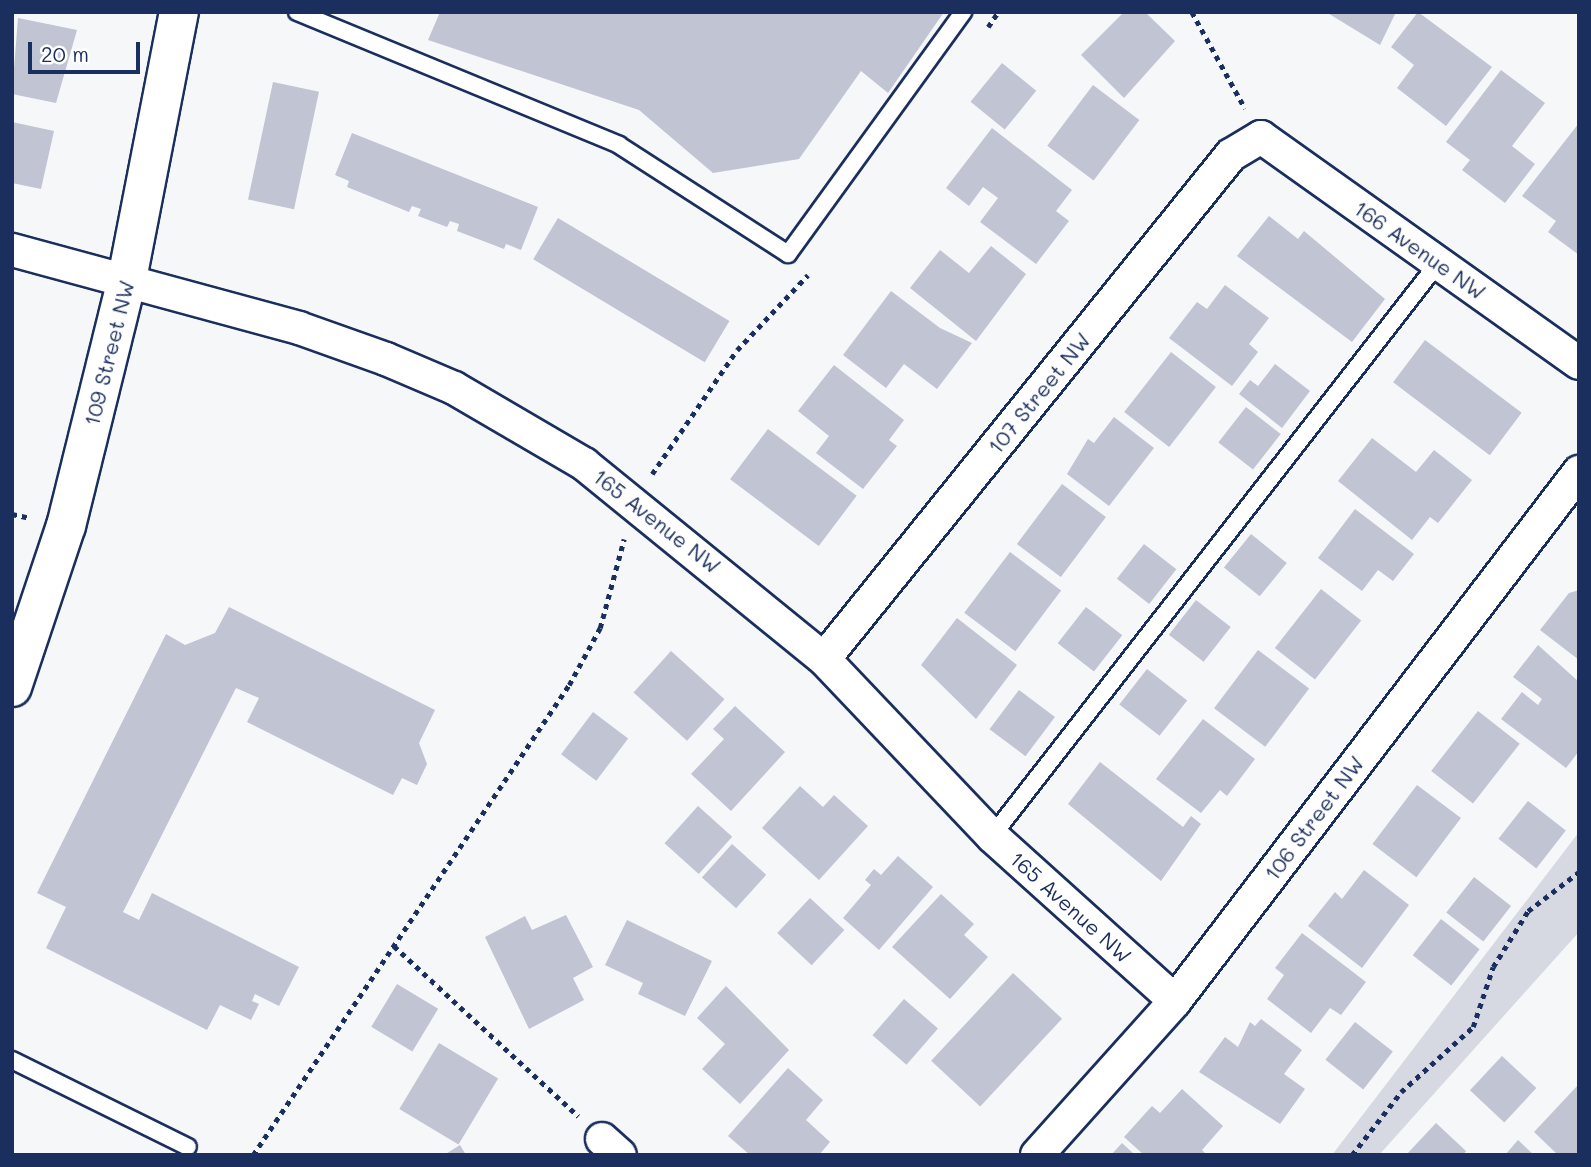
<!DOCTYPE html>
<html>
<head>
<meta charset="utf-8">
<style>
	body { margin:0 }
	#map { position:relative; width:1591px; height:1167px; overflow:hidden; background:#f6f7f9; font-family:Mali,sans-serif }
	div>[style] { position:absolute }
	.green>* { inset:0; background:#d6d9e2 }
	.building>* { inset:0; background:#c0c4d3; transform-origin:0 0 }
	.path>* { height:4.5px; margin-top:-2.25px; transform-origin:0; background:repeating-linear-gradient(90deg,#1b2f5e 0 5px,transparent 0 10px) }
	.roads { filter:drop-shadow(2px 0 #1b2f5e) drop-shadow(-2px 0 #1b2f5e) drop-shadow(0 2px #1b2f5e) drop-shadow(0 -2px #1b2f5e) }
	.service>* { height:16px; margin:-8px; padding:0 8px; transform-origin:8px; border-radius:8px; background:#fff }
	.minor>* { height:32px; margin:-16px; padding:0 16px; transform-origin:16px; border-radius:16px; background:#fff }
	.tertiary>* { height:38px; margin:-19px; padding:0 19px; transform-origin:19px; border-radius:19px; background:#fff }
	span { translate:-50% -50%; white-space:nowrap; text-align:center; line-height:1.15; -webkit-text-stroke:5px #fff; paint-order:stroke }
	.street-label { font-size:21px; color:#1b2f5e }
	.frame { position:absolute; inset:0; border:14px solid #1b2f5e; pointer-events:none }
	.scale { position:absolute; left:28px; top:42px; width:112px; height:32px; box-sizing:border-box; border:4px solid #1b2f5e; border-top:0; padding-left:9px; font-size:21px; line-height:24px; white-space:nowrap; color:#1b2f5e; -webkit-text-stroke:5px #fff; paint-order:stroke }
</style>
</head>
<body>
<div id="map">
	<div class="green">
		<i style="clip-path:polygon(1579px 832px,1579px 932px,1379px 1155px,1332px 1155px)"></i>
	</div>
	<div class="building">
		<i style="clip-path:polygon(440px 12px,944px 12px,888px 93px,861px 71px,799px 159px,713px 173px,639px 110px,428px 40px)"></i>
		<i style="clip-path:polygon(1124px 12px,1145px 12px,1175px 41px,1124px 98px,1081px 55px)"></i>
		<i style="clip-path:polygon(1326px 12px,1396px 12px,1380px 45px)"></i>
		<i style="clip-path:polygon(1418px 12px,1492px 67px,1446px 126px,1397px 88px,1414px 65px,1391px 47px)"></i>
		<i style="clip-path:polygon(18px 18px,77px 30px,56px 103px,12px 94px)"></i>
		<i style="left:1002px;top:63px;width:44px;height:50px;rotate:39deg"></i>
		<i style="clip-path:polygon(1501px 70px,1545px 103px,1512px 146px,1535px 164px,1505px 203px,1462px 170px,1470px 160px,1446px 142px)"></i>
		<i style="left:273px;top:82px;width:47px;height:120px;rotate:12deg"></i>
		<i style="left:1093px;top:85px;width:58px;height:76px;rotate:37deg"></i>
		<i style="clip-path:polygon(12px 122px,54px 131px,41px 189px,12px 183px)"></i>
		<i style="clip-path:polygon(1579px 123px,1579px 255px,1548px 232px,1556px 221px,1522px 196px)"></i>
		<i style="clip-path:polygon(992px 128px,1072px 190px,1056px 211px,1069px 221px,1036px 264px,980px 222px,998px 198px,983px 187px,969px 206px,946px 188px)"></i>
		<i style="clip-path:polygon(352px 133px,538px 207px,521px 250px,506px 244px,504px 249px,457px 231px,459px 224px,450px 221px,447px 227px,418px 216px,421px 209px,412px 206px,409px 212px,347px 187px,349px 181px,335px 175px)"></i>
		<i style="clip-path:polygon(1269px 216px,1298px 239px,1304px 231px,1385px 299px,1352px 342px,1237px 256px)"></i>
		<i style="left:558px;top:218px;width:200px;height:48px;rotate:31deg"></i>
		<i style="clip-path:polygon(991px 246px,1026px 274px,976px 341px,910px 288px,940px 250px,969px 273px)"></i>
		<i style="clip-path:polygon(1225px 285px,1269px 318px,1249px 344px,1258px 352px,1232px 386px,1169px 338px,1197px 302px,1207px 309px)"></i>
		<i style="clip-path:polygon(891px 291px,940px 328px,972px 343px,937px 389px,904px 364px,886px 388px,843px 355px)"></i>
		<i style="left:1425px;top:340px;width:121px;height:53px;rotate:37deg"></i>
		<i style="left:1171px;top:352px;width:57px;height:76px;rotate:38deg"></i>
		<i style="clip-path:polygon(1275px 364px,1310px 391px,1282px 428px,1239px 394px,1250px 380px,1258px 386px)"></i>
		<i style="clip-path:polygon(834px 365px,904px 420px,889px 440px,897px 446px,863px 489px,816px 453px,829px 436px,798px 411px)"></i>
		<i style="left:1246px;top:407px;width:44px;height:45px;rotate:38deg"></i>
		<i style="clip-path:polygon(1114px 417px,1154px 448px,1109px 506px,1067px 474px,1088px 439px,1094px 443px)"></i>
		<i style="left:768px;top:429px;width:111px;height:63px;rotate:37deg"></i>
		<i style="clip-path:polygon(1372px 438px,1416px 472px,1434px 450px,1472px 480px,1438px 523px,1430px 517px,1412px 540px,1338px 481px)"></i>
		<i style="left:1062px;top:484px;width:55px;height:75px;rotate:37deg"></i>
		<i style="clip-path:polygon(1355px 509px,1414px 554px,1393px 581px,1378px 570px,1362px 591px,1318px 558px)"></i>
		<i style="left:1251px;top:534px;width:46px;height:43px;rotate:39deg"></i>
		<i style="left:1144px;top:544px;width:41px;height:44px;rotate:38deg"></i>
		<i style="left:1010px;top:552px;width:64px;height:76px;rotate:37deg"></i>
		<i style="left:1321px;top:589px;width:51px;height:75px;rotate:38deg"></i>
		<i style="clip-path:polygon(1579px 590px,1579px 660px,1540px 630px,1569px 593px)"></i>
		<i style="left:1196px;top:600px;width:44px;height:44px;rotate:38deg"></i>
		<i style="clip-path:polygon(229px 607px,435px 710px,419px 743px,427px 764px,417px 785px,402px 778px,393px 795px,247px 722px,259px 698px,236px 688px,123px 912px,139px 920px,152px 893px,299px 967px,279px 1006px,255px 994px,252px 1001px,259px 1004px,251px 1020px,220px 1005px,207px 1030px,46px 948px,66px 907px,37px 893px,166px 634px,185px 645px,215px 633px)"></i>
		<i style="left:1086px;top:607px;width:46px;height:46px;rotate:38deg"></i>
		<i style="clip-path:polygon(957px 618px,1017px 665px,976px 719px,921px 665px)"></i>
		<i style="clip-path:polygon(1538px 645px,1579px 682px,1579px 751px,1566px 768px,1501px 719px,1522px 692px,1538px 705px,1542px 699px,1513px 677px)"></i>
		<i style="left:1258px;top:650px;width:64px;height:73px;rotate:37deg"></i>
		<i style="left:671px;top:651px;width:72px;height:56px;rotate:42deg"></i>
		<i style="left:1147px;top:669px;width:51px;height:45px;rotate:38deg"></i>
		<i style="left:1019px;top:690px;width:45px;height:49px;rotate:37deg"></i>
		<i style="clip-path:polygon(735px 706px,785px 752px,731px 811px,691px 774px,724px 739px,713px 729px)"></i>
		<i style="left:1478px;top:711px;width:53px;height:76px;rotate:38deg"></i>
		<i style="left:593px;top:712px;width:44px;height:53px;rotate:37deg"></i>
		<i style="clip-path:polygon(1203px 719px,1255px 759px,1227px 796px,1220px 790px,1201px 813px,1156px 779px)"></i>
		<i style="clip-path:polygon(1100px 762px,1183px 827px,1191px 816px,1201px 824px,1161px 881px,1068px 804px)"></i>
		<i style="left:1417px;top:785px;width:55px;height:74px;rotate:37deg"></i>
		<i style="clip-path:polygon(800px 786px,823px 807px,834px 795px,868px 826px,819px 880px,762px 828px)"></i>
		<i style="left:1528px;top:801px;width:48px;height:48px;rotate:38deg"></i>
		<i style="left:698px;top:806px;width:46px;height:50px;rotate:42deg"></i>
		<i style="left:732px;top:844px;width:46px;height:45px;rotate:42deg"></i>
		<i style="clip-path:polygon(898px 856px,933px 887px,879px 950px,843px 918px,871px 885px,865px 880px,874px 869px,881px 875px)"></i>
		<i style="clip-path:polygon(1364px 870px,1409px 905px,1362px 968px,1308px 926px,1335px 892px,1342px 899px)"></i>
		<i style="left:1474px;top:877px;width:47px;height:45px;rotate:38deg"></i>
		<i style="clip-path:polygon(941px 894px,974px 924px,964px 935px,988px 957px,950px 999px,892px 947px)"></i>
		<i style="left:810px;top:898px;width:47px;height:48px;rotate:43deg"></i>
		<i style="clip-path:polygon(566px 915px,593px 967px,573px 978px,584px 1000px,529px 1029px,485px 937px,525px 916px,532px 930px)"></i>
		<i style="left:1441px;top:919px;width:49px;height:46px;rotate:38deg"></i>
		<i style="clip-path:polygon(627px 920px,712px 961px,685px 1016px,638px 994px,643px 983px,605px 965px)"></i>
		<i style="clip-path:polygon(1302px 933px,1366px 982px,1341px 1015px,1330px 1008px,1311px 1033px,1267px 999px,1284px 975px,1275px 968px)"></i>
		<i style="left:1013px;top:973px;width:67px;height:120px;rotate:43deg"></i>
		<i style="left:397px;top:984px;width:48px;height:50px;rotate:31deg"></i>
		<i style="clip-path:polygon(726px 986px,789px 1050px,740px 1104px,702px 1069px,725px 1044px,697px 1018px)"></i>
		<i style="left:904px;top:999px;width:45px;height:48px;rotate:41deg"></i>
		<i style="clip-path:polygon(1261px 1019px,1302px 1050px,1284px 1074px,1305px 1089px,1280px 1124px,1199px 1072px,1225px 1037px,1238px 1047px,1250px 1022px,1255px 1026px)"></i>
		<i style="left:1355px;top:1022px;width:48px;height:48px;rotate:38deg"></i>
		<i style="left:439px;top:1043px;width:69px;height:77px;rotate:31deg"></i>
		<i style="left:1502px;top:1056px;width:47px;height:47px;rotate:43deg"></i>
		<i style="clip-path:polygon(788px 1068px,823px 1100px,806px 1120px,830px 1142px,819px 1155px,750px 1155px,728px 1136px)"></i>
		<i style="clip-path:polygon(1579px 1084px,1579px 1155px,1558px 1155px,1534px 1132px)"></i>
		<i style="clip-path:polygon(1182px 1089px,1223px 1126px,1202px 1150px,1207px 1155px,1144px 1155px,1124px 1137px,1152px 1106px,1160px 1113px)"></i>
		<i style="clip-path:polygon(1436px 1123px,1466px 1151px,1463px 1155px,1406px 1155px)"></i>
		<i style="clip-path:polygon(1518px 1140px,1534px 1155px,1505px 1155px)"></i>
		<i style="clip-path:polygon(1122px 1143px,1135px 1155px,1111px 1155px)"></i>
		<i style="clip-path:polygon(460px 1145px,466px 1155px,444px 1155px)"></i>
	</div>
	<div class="path">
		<i style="left:1192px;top:12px;width:110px;rotate:61.1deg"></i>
		<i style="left:988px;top:27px;width:18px;rotate:-56deg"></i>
		<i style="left:652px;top:474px;width:150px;rotate:-55.6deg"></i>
		<i style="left:737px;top:350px;width:103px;rotate:-46.6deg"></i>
		<i style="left:12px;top:514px;width:19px;rotate:12deg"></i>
		<i style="left:394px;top:946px;width:251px;rotate:42.7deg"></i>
		<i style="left:253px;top:1155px;width:566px;rotate:-56.09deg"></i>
		<i style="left:569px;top:685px;width:65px;rotate:-61.5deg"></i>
		<i style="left:600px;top:628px;width:92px;rotate:-74.9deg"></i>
		<i style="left:1352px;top:1155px;width:80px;rotate:-52.1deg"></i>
		<i style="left:1401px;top:1092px;width:97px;rotate:-42.1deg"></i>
		<i style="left:1473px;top:1027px;width:63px;rotate:-71.6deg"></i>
		<i style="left:1493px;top:967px;width:66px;rotate:-58deg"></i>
		<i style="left:1528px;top:911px;width:64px;rotate:-37.4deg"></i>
	</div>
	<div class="roads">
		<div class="service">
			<i style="left:297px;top:12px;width:348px;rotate:22.4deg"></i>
			<i style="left:619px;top:145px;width:201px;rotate:32.8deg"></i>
			<i style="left:788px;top:254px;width:299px;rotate:-54.1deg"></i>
			<i style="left:992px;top:836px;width:726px;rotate:-52.1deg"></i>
			<i style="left:12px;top:1060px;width:196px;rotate:26.3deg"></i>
		</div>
		<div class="minor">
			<i style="left:12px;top:250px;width:297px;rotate:15.2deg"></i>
			<i style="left:299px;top:328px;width:92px;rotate:19.6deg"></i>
			<i style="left:386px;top:359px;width:74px;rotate:23.1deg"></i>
			<i style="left:454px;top:388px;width:151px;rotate:30.3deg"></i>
			<i style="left:584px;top:464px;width:309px;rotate:39.1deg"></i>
			<i style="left:824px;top:659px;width:244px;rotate:46.5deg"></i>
			<i style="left:992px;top:836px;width:246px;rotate:42deg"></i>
			<i style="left:824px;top:659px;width:648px;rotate:-51.08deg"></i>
			<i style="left:1231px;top:155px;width:35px;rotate:-31deg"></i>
			<i style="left:1261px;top:137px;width:390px;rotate:35.4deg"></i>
			<i style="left:602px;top:1139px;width:24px;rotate:42deg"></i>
			<i style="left:1037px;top:1155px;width:207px;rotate:-48.1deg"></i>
			<i style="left:1175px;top:1001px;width:666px;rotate:-52.63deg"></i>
		</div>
		<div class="tertiary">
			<i style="left:12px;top:687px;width:170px;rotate:-71.5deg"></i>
			<i style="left:66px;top:526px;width:254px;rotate:-76.1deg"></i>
			<i style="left:127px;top:279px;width:272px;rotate:-79deg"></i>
		</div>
	</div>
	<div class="street-label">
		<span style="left:1420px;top:250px;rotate:35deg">166 Avenue NW</span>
		<span style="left:109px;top:353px;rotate:-76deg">109 Street NW</span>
		<span style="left:1039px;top:393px;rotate:-51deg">107 Street NW</span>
		<span style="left:657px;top:521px;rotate:38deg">165 Avenue NW</span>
		<span style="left:1314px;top:818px;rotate:-53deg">106 Street NW</span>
		<span style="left:1071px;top:907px;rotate:42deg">165 Avenue NW</span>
	</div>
	<div class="frame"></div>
	<div class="scale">20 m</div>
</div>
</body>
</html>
